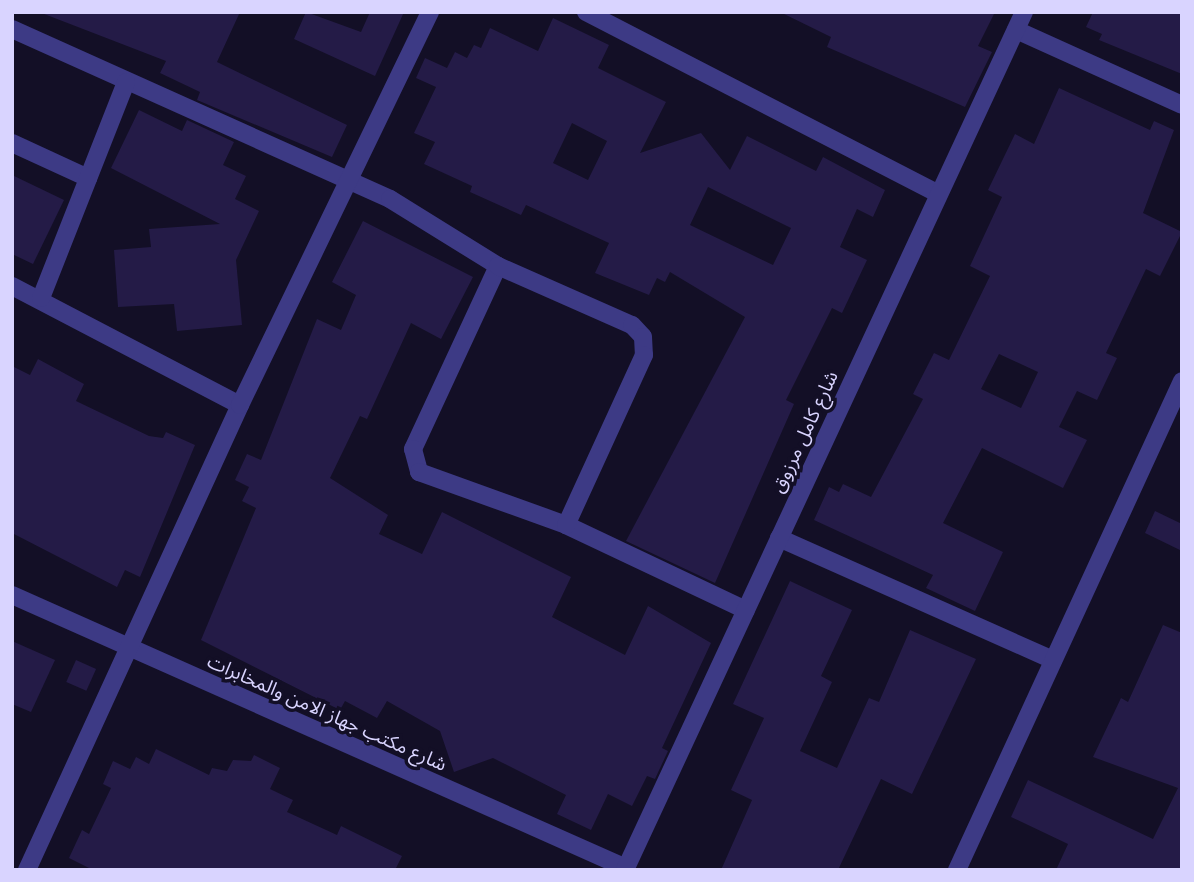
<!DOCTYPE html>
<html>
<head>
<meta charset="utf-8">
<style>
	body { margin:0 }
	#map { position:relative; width:1194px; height:882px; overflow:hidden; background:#130f26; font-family:Poppins,"Noto Sans Arabic",sans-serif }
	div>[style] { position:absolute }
	.building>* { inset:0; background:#241b47; transform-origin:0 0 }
	.street>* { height:18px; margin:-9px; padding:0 9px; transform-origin:9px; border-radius:9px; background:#3d3a85 }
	span { translate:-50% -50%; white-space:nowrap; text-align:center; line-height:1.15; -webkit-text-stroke:7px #130f26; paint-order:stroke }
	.street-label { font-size:19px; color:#d9d4ff }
	.frame { position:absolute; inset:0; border:14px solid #d9d4ff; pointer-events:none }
</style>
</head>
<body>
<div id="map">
	<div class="building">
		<i style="clip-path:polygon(39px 12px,240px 12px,217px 62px,347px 125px,332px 157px,197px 100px,200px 92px,160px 73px,166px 61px)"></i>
		<i style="clip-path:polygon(306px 12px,361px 32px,370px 12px,404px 12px,375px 76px,294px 39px)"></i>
		<i style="clip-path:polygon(780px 12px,995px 12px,978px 46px,992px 52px,965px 107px,827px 47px,831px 37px)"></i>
		<i style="clip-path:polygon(1093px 12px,1182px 12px,1182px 74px,1099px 40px,1102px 34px,1086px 27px)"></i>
		<i style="clip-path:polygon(evenodd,553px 18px,609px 45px,598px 68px,666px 102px,640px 153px,701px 133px,730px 170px,747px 136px,816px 171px,823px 157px,885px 190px,873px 217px,857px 209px,840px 247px,867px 260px,842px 313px,832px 308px,786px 400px,794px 404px,715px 583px,626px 541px,745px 317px,670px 272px,665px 282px,657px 278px,649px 295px,595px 273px,609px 243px,526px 205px,521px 215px,470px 192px,472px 186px,424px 164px,435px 142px,414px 133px,436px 87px,416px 78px,425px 58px,447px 68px,455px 52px,467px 58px,474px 45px,481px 48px,490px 28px,538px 51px,553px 18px,572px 123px,607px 141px,588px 180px,553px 163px,572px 123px,553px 18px,708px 187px,791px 228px,773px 265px,690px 225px,708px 187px)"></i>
		<i style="clip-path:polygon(evenodd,1059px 88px,1150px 130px,1154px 121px,1174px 130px,1143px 213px,1182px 232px,1160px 276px,1146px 269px,1106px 353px,1117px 358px,1097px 400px,1077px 391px,1059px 427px,1087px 440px,1063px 488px,982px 448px,943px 523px,1003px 552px,975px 611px,926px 588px,933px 575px,814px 520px,829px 487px,839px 492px,843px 484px,871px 497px,923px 399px,913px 394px,934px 353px,949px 360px,990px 276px,970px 266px,1002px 197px,988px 190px,1015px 134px,1034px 144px,1059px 88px,999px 354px,1038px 372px,1021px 408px,981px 389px,999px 354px)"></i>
		<i style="clip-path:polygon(139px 110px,182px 131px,187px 120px,234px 142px,223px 165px,246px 176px,235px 199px,259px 211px,236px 260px,242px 325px,177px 331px,174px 304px,118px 307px,114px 250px,151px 247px,149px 229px,220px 224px,111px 168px)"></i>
		<i style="clip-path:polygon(12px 175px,64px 200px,33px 264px,12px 254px)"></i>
		<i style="clip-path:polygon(363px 221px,473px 277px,441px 339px,411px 323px,367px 419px,360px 416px,330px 478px,388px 515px,379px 534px,422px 554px,442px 512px,571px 577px,552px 617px,625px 655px,648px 606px,711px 643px,662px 748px,668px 751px,655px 779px,647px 776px,632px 806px,608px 794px,591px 830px,557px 814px,566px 795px,493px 758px,454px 772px,440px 731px,387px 701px,377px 718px,345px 701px,340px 710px,201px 640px,256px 508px,242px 501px,249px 487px,235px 480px,247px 454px,261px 460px,317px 319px,341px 330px,356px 295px,332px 282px)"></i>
		<i style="clip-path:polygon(38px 359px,84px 384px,76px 401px,149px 436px,163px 438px,166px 432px,195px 445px,140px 577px,125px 570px,117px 587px,12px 533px,12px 366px,30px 375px)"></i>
		<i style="clip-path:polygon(1155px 511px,1182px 524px,1182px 551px,1145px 533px)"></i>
		<i style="clip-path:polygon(790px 581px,852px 610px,821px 676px,832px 682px,800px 751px,837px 768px,869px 698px,879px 702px,910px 630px,976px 659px,912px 794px,881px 779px,838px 870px,721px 870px,752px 800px,731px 790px,764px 718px,733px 704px)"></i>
		<i style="clip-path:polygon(1163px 625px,1182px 633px,1182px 870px,1056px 870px,1068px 844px,1011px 817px,1028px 780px,1153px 839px,1178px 788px,1093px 757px,1121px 698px,1128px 702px)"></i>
		<i style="clip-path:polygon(12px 641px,55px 660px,31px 712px,12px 704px)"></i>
		<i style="left:76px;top:660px;width:22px;height:24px;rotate:24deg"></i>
		<i style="clip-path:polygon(156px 749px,209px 775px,212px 768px,227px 771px,233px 760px,251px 761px,254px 755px,280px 768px,270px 789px,293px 800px,287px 812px,337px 835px,341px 826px,402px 856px,395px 870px,93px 870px,69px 858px,82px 830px,89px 834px,111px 788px,103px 784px,113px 761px,130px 769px,136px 757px,149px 764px)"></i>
	</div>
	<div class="street">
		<i style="left:586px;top:12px;width:397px;rotate:27.3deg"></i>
		<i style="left:12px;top:29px;width:414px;rotate:24.2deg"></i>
		<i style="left:390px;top:199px;width:127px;rotate:31.8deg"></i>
		<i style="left:498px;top:266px;width:202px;rotate:114.9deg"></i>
		<i style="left:413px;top:449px;width:24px;rotate:75deg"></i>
		<i style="left:419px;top:472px;width:156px;rotate:19.8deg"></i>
		<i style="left:566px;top:525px;width:199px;rotate:25.3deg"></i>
		<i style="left:1016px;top:30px;width:182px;rotate:24.3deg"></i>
		<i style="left:12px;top:143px;width:84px;rotate:24.7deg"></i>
		<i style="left:498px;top:266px;width:146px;rotate:23.8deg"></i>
		<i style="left:632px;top:325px;width:16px;rotate:47deg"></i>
		<i style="left:643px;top:337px;width:18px;rotate:87deg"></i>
		<i style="left:644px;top:355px;width:187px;rotate:114.6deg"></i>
		<i style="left:12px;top:286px;width:257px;rotate:27.6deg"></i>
		<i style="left:41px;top:298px;width:232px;rotate:-68.5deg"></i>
		<i style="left:779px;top:538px;width:300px;rotate:24deg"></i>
		<i style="left:12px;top:595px;width:672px;rotate:23.97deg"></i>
		<i style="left:27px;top:870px;width:511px;rotate:-65.39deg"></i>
		<i style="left:240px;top:405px;width:437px;rotate:-64.2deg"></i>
		<i style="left:625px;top:870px;width:946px;rotate:-65.06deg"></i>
		<i style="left:957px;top:870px;width:538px;rotate:-65.29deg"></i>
	</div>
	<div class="street-label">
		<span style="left:805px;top:432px;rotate:-65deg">شارع كامل مرزوق</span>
		<span style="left:327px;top:713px;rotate:24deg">شارع مكتب جهاز الامن والمخابرات</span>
	</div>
	<div class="frame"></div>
</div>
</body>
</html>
